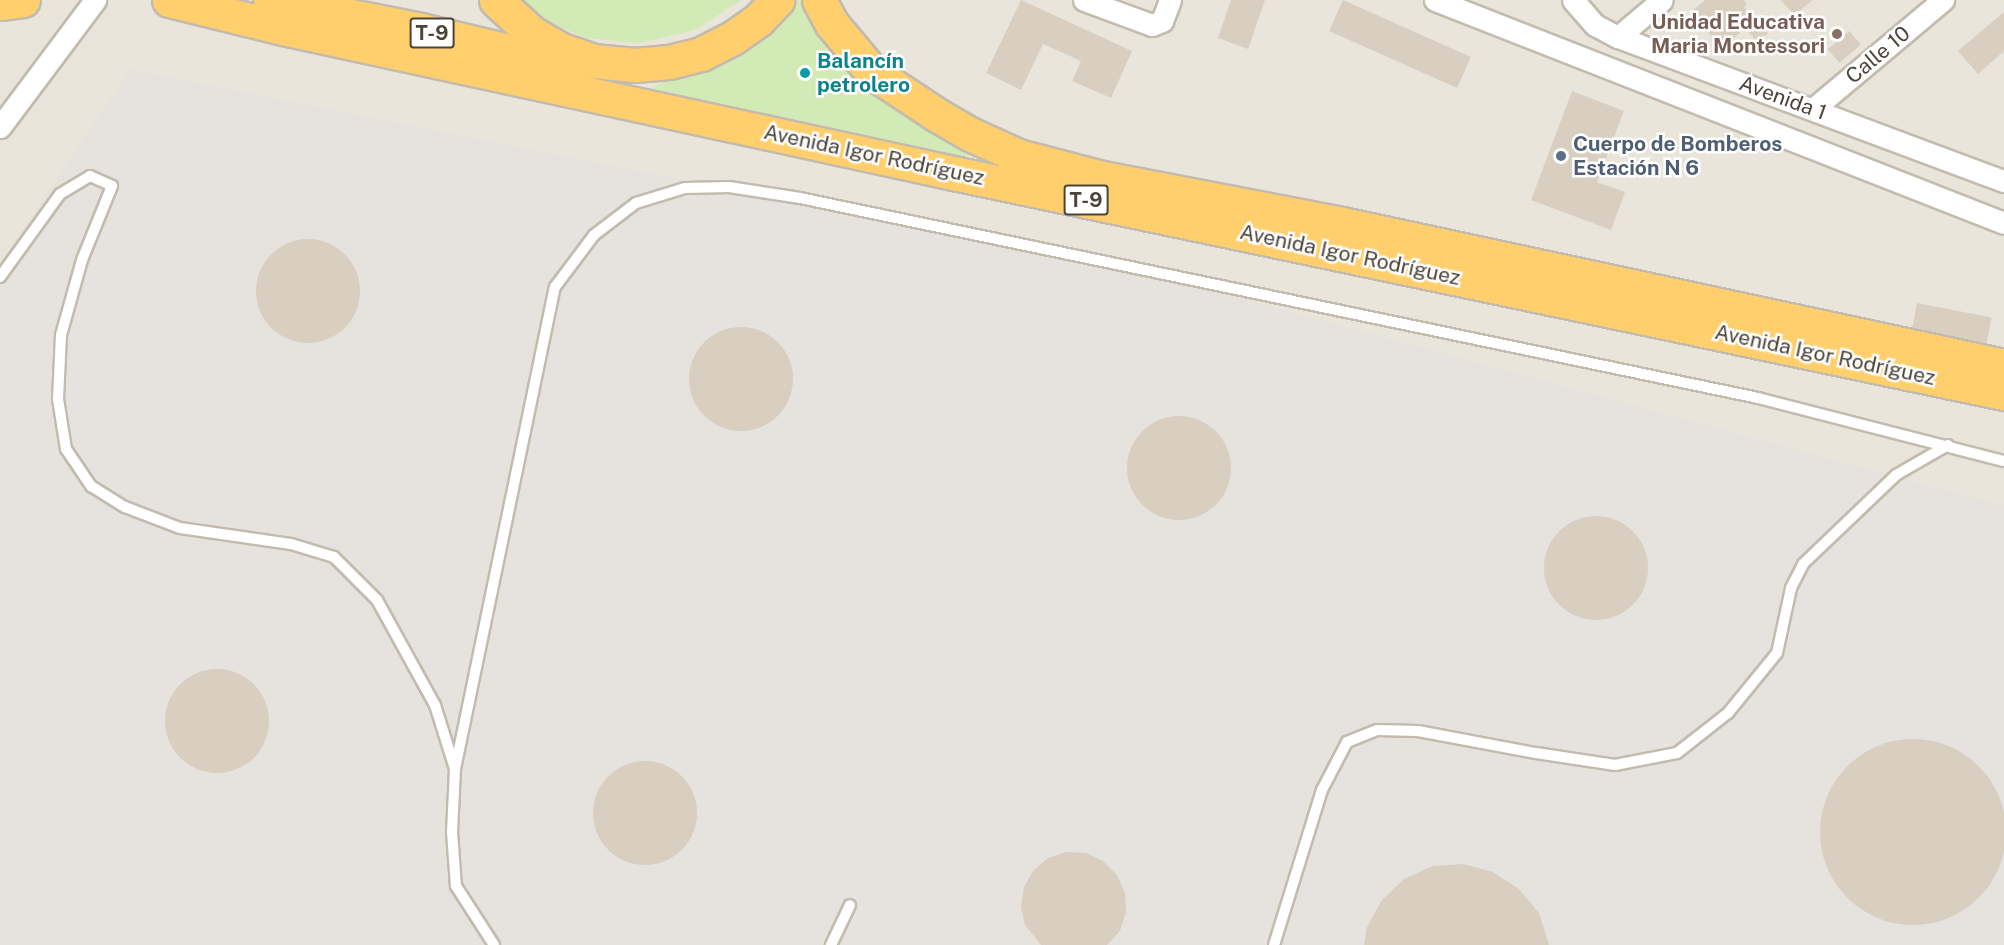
<!DOCTYPE html>
<html>
<head>
<meta charset="utf-8">
<style>
	body { margin:0 }
	#map { position:relative; width:2004px; height:945px; overflow:hidden; background:#f6f3ec; font-family:"Public Sans",sans-serif }
	div>[style] { position:absolute }
	.residential>* { inset:0; background:#eae5da; transform-origin:0 0 }
	.industrial>* { inset:0; background:#e6e2dd }
	.green>* { inset:0; background:#d2eab5 }
	.building>* { inset:0; background:#d8cfc1; transform-origin:0 0 }
	.round { border-radius:50% }
	.roads { filter:drop-shadow(2px 0 #c2bbae) drop-shadow(-2px 0 #c2bbae) drop-shadow(0 2px #c2bbae) drop-shadow(0 -2px #c2bbae) }
	.lane>* { height:10px; margin:-5px; padding:0 5px; transform-origin:5px; border-radius:5px; background:#fff }
	.street>* { height:21px; margin:-10.5px; padding:0 10.5px; transform-origin:10.5px; border-radius:10.5px; background:#fff }
	.highway>* { height:33px; margin:-16.5px; padding:0 16.5px; transform-origin:16.5px; border-radius:16.5px; background:#ffcf6e }
	.dots>* { width:16px; height:16px; translate:-50% -50%; box-sizing:border-box; border:3px solid #fff; border-radius:50% }
	span { translate:-50% -50%; white-space:nowrap; text-align:center; line-height:1.15; -webkit-text-stroke:5px #fff; paint-order:stroke }
	.shield-label span { padding:2px 4px; background:#fff; border:2px solid; border-radius:4px; -webkit-text-stroke-width:0 }
	.shield-label { font-size:20px; color:#4b4439; font-weight:700 }
	.education-label { font-size:21px; color:#785e54; font-weight:700 }
	.right { translate:-100% -50%; text-align:right }
	.street-label { font-size:21px; color:#4b4439 }
	.culture-label { font-size:21px; color:#0d838f; font-weight:700 }
	.left { translate:0 -50%; text-align:left }
	.service-label { font-size:21px; color:#4e5e75; font-weight:700 }
</style>
</head>
<body>
<div id="map">
	<div class="residential">
		<i style="left:0;top:0;width:2004px;height:945px"></i>
	</div>
	<div class="industrial">
		<i style="clip-path:polygon(131px 69px,1163px 277px,2004px 506px,2004px 945px,0 945px,0 263px)"></i>
	</div>
	<div class="green">
		<i style="clip-path:polygon(518px 0,741px 0,695px 30px,640px 43px,585px 38px,534px 15px)"></i>
		<i style="clip-path:polygon(800px 0,806px 0,859px 83px,969px 150px,964px 165px,652px 88px)"></i>
	</div>
	<div class="building">
		<i style="clip-path:polygon(1021px 0,1132px 51px,1111px 98px,1072px 81px,1081px 61px,1043px 44px,1021px 90px,986px 73px)"></i>
		<i style="clip-path:polygon(1231px 0,1265px 0,1248px 49px,1218px 38px)"></i>
		<i style="left:1343px;top:0;width:140px;height:34px;rotate:24deg"></i>
		<i style="clip-path:polygon(1705px 0,1744px 0,1747px 4px,1744px 7px,1768px 33px,1758px 43px,1745px 28px,1723px 48px,1690px 13px)"></i>
		<i style="clip-path:polygon(1781px 0,1813px 0,1794px 15px)"></i>
		<i style="clip-path:polygon(2004px 12px,2004px 51px,1978px 74px,1958px 51px)"></i>
		<i style="left:1849px;top:31px;width:18px;height:28px;rotate:49deg"></i>
		<i style="clip-path:polygon(1572px 91px,1624px 111px,1597px 182px,1625px 192px,1611px 230px,1531px 200px)"></i>
		<i class="round" style="left:256px;top:239px;width:104px;height:104px"></i>
		<i style="left:1917px;top:303px;width:76px;height:30px;rotate:11deg"></i>
		<i class="round" style="left:689px;top:327px;width:104px;height:104px"></i>
		<i class="round" style="left:1127px;top:416px;width:104px;height:104px"></i>
		<i class="round" style="left:1544px;top:516px;width:104px;height:104px"></i>
		<i class="round" style="left:165px;top:669px;width:104px;height:104px"></i>
		<i class="round" style="left:1820px;top:739px;width:186px;height:186px"></i>
		<i class="round" style="left:593px;top:761px;width:104px;height:104px"></i>
		<i style="clip-path:polygon(1066px 852px,1086px 853px,1103px 861px,1117px 875px,1125px 893px,1126px 912px,1120px 931px,1107px 945px,1041px 945px,1025px 925px,1021px 907px,1024px 887px,1033px 871px,1048px 858px)"></i>
		<i style="clip-path:polygon(1463px 864px,1493px 872px,1519px 889px,1539px 913px,1549px 945px,1364px 945px,1367px 927px,1382px 900px,1404px 879px,1433px 866px)"></i>
	</div>
	<div class="roads">
		<div class="lane">
			<i style="left:0;top:277px;width:102px;rotate:-54.1deg"></i>
			<i style="left:60px;top:194px;width:35px;rotate:-31deg"></i>
			<i style="left:90px;top:176px;width:24px;rotate:24deg"></i>
			<i style="left:112px;top:186px;width:80px;rotate:112.1deg"></i>
			<i style="left:82px;top:260px;width:78px;rotate:105.6deg"></i>
			<i style="left:61px;top:335px;width:64px;rotate:92.7deg"></i>
			<i style="left:58px;top:399px;width:51px;rotate:80.9deg"></i>
			<i style="left:66px;top:449px;width:45px;rotate:56deg"></i>
			<i style="left:91px;top:486px;width:40px;rotate:32deg"></i>
			<i style="left:125px;top:507px;width:59px;rotate:20.9deg"></i>
			<i style="left:180px;top:528px;width:112px;rotate:8.2deg"></i>
			<i style="left:291px;top:544px;width:45px;rotate:16.8deg"></i>
			<i style="left:334px;top:557px;width:61px;rotate:45deg"></i>
			<i style="left:377px;top:600px;width:120px;rotate:61.1deg"></i>
			<i style="left:435px;top:705px;width:67px;rotate:72.6deg"></i>
			<i style="left:455px;top:769px;width:63px;rotate:92.7deg"></i>
			<i style="left:452px;top:832px;width:54px;rotate:85.8deg"></i>
			<i style="left:456px;top:886px;width:70px;rotate:57.2deg"></i>
			<i style="left:455px;top:769px;width:492px;rotate:-78.3deg"></i>
			<i style="left:555px;top:287px;width:65px;rotate:-53.1deg"></i>
			<i style="left:594px;top:235px;width:53px;rotate:-37.3deg"></i>
			<i style="left:636px;top:203px;width:51px;rotate:-17deg"></i>
			<i style="left:685px;top:188px;width:44px;rotate:-1.3deg"></i>
			<i style="left:729px;top:187px;width:72px;rotate:8.8deg"></i>
			<i style="left:800px;top:198px;width:979px;rotate:11.79deg"></i>
			<i style="left:1758px;top:398px;width:254px;rotate:14.4deg"></i>
			<i style="left:831px;top:945px;width:44px;rotate:-64.6deg"></i>
			<i style="left:1274px;top:945px;width:162px;rotate:-72.8deg"></i>
			<i style="left:1322px;top:790px;width:54px;rotate:-62.5deg"></i>
			<i style="left:1347px;top:742px;width:32px;rotate:-22deg"></i>
			<i style="left:1377px;top:730px;width:41px;rotate:1.4deg"></i>
			<i style="left:1418px;top:731px;width:120px;rotate:10.6deg"></i>
			<i style="left:1536px;top:753px;width:80px;rotate:8.6deg"></i>
			<i style="left:1615px;top:765px;width:63px;rotate:-11deg"></i>
			<i style="left:1677px;top:753px;width:65px;rotate:-38.1deg"></i>
			<i style="left:1728px;top:713px;width:77px;rotate:-50.8deg"></i>
			<i style="left:1777px;top:653px;width:66px;rotate:-77.8deg"></i>
			<i style="left:1791px;top:588px;width:27px;rotate:-63deg"></i>
			<i style="left:1803px;top:564px;width:129px;rotate:-43.7deg"></i>
			<i style="left:1896px;top:475px;width:60px;rotate:-30deg"></i>
		</div>
		<div class="street">
			<i style="left:1084px;top:0;width:72px;rotate:20.2deg"></i>
			<i style="left:1152px;top:25px;width:11px;rotate:-22deg"></i>
			<i style="left:1162px;top:21px;width:22px;rotate:-69deg"></i>
			<i style="left:1435px;top:0;width:611px;rotate:21.4deg"></i>
			<i style="left:1573px;top:0;width:33px;rotate:49deg"></i>
			<i style="left:1595px;top:25px;width:26px;rotate:28deg"></i>
			<i style="left:1618px;top:37px;width:412px;rotate:20.5deg"></i>
			<i style="left:1618px;top:37px;width:57px;rotate:-40.1deg"></i>
			<i style="left:1813px;top:109px;width:170px;rotate:-40deg"></i>
			<i style="left:0;top:127px;width:159px;rotate:-53.2deg"></i>
		</div>
		<div class="highway">
			<i style="left:169px;top:0;width:117px;rotate:13.8deg"></i>
			<i style="left:283px;top:28px;width:691px;rotate:12.2deg"></i>
			<i style="left:958px;top:174px;width:1069px;rotate:11.83deg"></i>
			<i style="left:270px;top:0;width:154px;rotate:11.2deg"></i>
			<i style="left:421px;top:30px;width:120px;rotate:13.5deg"></i>
			<i style="left:538px;top:58px;width:56px;rotate:3.1deg"></i>
			<i style="left:496px;top:0;width:49px;rotate:42.5deg"></i>
			<i style="left:532px;top:33px;width:34px;rotate:30deg"></i>
			<i style="left:562px;top:50px;width:34px;rotate:19deg"></i>
			<i style="left:594px;top:61px;width:41px;rotate:5.6deg"></i>
			<i style="left:635px;top:65px;width:34px;rotate:-5deg"></i>
			<i style="left:669px;top:62px;width:33px;rotate:-14deg"></i>
			<i style="left:701px;top:54px;width:34px;rotate:-27deg"></i>
			<i style="left:731px;top:39px;width:33px;rotate:-35deg"></i>
			<i style="left:758px;top:20px;width:28px;rotate:-46deg"></i>
			<i style="left:819px;top:0;width:27px;rotate:62deg"></i>
			<i style="left:832px;top:24px;width:62px;rotate:50.2deg"></i>
			<i style="left:872px;top:72px;width:78px;rotate:33.5deg"></i>
			<i style="left:937px;top:115px;width:38px;rotate:30deg"></i>
			<i style="left:970px;top:134px;width:53px;rotate:24.6deg"></i>
			<i style="left:1018px;top:156px;width:83px;rotate:14.7deg"></i>
			<i style="left:1098px;top:177px;width:248px;rotate:10.9deg"></i>
			<i style="left:1342px;top:224px;width:677px;rotate:12.11deg"></i>
			<i style="left:0;top:3px;width:23px;rotate:-7deg"></i>
		</div>
	</div>
	<div class="dots">
		<i style="left:1837px;top:34px;background:#8d6e63"></i>
		<i style="left:805px;top:73px;background:#0f9aa8"></i>
		<i style="left:1561px;top:156px;background:#5c6f8a"></i>
	</div>
	<div class="shield-label">
		<span style="left:432px;top:33px">T-9</span>
		<span style="left:1086px;top:200px">T-9</span>
	</div>
	<div class="education-label">
		<span class="right" style="left:1825px;top:34px">Unidad Educativa<br>Maria Montessori</span>
	</div>
	<div class="street-label">
		<span style="left:1878px;top:55px;rotate:-40deg">Calle 10</span>
		<span style="left:1783px;top:98px;rotate:20deg">Avenida 1</span>
		<span style="left:874px;top:155px;rotate:12deg">Avenida Igor Rodríguez</span>
		<span style="left:1350px;top:255px;rotate:12deg">Avenida Igor Rodríguez</span>
		<span style="left:1825px;top:355px;rotate:12deg">Avenida Igor Rodríguez</span>
	</div>
	<div class="culture-label">
		<span class="left" style="left:817px;top:73px">Balancín<br>petrolero</span>
	</div>
	<div class="service-label">
		<span class="left" style="left:1573px;top:156px">Cuerpo de Bomberos<br>Estación N 6</span>
	</div>
</div>
</body>
</html>
